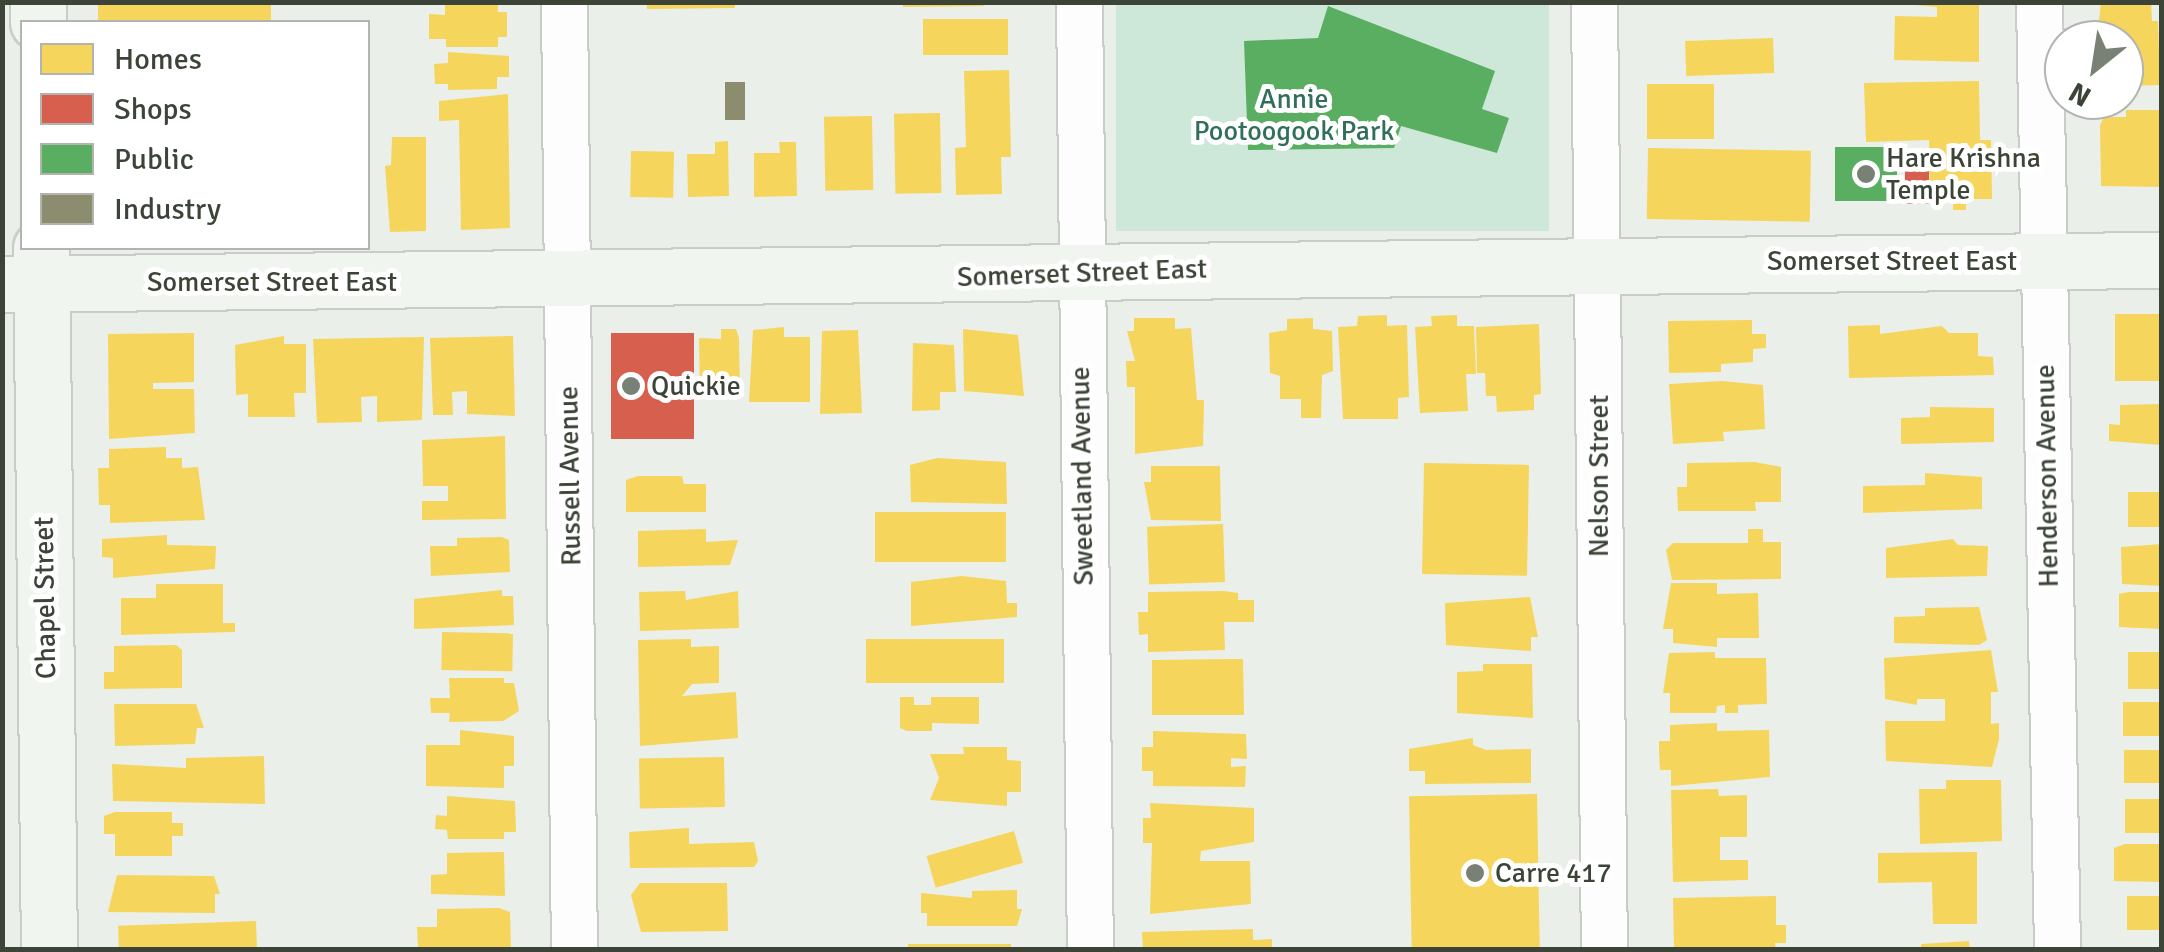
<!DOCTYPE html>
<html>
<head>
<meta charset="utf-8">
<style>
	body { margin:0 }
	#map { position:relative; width:2164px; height:952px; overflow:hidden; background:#ebefe9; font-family:Signika,sans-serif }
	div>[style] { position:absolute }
	.green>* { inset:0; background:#cde7d8; transform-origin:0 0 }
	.homes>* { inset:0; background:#f6d55c; transform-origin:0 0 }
	.shops>* { inset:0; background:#d6604d; transform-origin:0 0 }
	.public>* { inset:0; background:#5aae61; transform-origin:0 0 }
	.industry>* { inset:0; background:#8c8c6e; transform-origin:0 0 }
	.roads { filter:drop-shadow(2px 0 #c9cdc7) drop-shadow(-2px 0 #c9cdc7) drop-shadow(0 2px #c9cdc7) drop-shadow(0 -2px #c9cdc7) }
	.street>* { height:45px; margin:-22.5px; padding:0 22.5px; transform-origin:22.5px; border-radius:22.5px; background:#fcfdfc }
	.secondary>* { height:55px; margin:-27.5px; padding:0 27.5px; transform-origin:27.5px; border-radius:27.5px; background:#f0f5ef }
	.dots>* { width:28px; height:28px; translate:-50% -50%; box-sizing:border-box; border:5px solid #fff; border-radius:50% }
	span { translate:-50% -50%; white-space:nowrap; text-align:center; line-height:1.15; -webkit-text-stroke:10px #fff; paint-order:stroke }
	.park-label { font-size:28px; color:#316f59 }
	.poi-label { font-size:28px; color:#3b4437 }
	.left { translate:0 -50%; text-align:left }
	.street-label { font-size:28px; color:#3b4437 }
	.frame { position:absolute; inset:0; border:5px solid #3b4437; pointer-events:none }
	.legend { position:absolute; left:20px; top:20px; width:350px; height:230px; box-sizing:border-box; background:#fff; border:2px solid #b1b4af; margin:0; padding:12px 18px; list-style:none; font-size:30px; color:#3b4437 }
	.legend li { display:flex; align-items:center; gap:20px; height:50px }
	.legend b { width:50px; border:2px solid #b1b4af }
	.north { position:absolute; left:2044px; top:20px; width:100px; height:100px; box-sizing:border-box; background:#fff; border:2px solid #b1b4af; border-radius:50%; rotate:210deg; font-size:28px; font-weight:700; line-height:40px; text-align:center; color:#3b4437 }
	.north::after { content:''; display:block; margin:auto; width:35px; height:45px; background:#798075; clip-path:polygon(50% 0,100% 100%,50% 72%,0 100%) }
</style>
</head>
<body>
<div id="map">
	<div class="green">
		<i style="left:1116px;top:3px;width:433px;height:228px"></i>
	</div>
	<div class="homes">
		<i style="clip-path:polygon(98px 2px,271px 2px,271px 22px,109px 22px,98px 20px)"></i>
		<i style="clip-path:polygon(647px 2px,735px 2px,735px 8px,647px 9px)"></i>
		<i style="clip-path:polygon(903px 2px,984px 2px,984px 6px,903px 7px)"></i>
		<i style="clip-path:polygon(1880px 2px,1979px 2px,1979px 62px,1894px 60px,1895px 16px,1937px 17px,1937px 7px)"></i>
		<i style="clip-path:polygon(2101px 2px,2151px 2px,2152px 21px,2158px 21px,2160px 85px,2124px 86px,2124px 40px,2097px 40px)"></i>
		<i style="clip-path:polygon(445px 5px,498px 5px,498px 12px,507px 12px,507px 37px,498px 37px,498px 47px,446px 47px,446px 39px,429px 39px,429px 14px,445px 15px)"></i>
		<i style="left:923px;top:19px;width:85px;height:36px"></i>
		<i style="left:1773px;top:38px;width:35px;height:88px;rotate:88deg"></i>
		<i style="clip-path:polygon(448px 52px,509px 56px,509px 77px,497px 77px,497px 89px,448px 90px,448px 84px,435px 84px,434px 64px,448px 63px)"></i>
		<i style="clip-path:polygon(1009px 70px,1011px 157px,1001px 157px,1002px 194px,956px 195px,955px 148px,966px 147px,964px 71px)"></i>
		<i style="clip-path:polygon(1979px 81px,1980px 140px,1991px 140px,1992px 199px,1966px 199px,1966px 210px,1953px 210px,1953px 199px,1930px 199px,1929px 140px,1866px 142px,1864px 83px)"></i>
		<i style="left:1647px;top:84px;width:67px;height:55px"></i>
		<i style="clip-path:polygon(508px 94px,510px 228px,461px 230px,459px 120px,439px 121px,439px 101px)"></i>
		<i style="clip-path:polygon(2126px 110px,2162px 110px,2162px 187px,2101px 186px,2100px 125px,2104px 117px,2126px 117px)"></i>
		<i style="left:940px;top:113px;width:80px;height:46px;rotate:89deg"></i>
		<i style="left:872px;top:116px;width:74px;height:48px;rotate:89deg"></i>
		<i style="clip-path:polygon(392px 137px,426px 137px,426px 231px,390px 232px,385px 166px,391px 165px)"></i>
		<i style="clip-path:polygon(728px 141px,729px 196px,688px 197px,687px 154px,715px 154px,715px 142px)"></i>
		<i style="clip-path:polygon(779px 142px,796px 142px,797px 196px,754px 197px,754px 153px,780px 153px)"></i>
		<i style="left:1648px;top:148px;width:163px;height:71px;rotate:1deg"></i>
		<i style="left:631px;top:151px;width:43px;height:46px;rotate:1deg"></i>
		<i style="left:2162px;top:314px;width:67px;height:47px;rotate:90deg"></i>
		<i style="clip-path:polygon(1387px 315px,1387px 326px,1407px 325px,1409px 397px,1398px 398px,1398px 419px,1343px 419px,1338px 327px,1357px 326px,1358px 316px)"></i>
		<i style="clip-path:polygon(1457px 315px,1457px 326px,1474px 326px,1476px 374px,1466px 374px,1468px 411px,1420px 413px,1415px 327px,1432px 326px,1431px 316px)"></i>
		<i style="clip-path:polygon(1134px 318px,1175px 318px,1175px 329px,1191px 328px,1197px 400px,1204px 400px,1203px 446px,1135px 454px,1135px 387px,1127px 387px,1126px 361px,1135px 361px,1127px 331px,1134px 331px)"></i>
		<i style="clip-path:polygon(1313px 318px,1313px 329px,1332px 331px,1333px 371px,1322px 375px,1321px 418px,1301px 418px,1301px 399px,1280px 399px,1280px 376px,1270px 373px,1269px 333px,1287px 330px,1287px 319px)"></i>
		<i style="clip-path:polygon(1752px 320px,1752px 334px,1766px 334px,1766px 348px,1753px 349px,1753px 362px,1721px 364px,1721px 372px,1669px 373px,1668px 321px)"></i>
		<i style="clip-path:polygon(1539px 324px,1541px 394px,1534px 395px,1534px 410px,1497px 412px,1496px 396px,1486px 396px,1485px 373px,1477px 373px,1476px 327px)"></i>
		<i style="clip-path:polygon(1880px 325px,1880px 334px,1942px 326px,1949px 333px,1978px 333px,1978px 356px,1993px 357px,1994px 375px,1849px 378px,1848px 326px)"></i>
		<i style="clip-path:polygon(784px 327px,784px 337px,810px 337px,810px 402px,749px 402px,753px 330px)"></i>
		<i style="clip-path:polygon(721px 329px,736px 329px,739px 338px,740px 396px,700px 396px,699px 338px,721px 339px)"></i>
		<i style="clip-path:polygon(963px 329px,1018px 335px,1024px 396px,964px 391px)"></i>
		<i style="clip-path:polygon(858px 330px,862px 413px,820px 414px,822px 331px)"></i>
		<i style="clip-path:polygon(194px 333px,194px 382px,153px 383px,153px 389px,194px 389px,195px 433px,109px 439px,108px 334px)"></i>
		<i style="clip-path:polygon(284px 336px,284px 344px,306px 344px,306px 393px,294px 393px,295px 417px,248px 417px,248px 394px,236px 395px,235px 345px)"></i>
		<i style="clip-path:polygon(513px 336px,515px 416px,467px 414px,467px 391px,452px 392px,453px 415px,433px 415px,430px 338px)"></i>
		<i style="clip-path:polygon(424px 337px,422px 420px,377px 422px,377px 396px,361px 397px,362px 422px,317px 423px,313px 339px)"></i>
		<i style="clip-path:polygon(913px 343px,954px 345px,956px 392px,940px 392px,940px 410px,912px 411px)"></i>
		<i style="clip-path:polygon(1722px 381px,1763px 385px,1765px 429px,1723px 432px,1724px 441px,1673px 444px,1669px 384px)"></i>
		<i style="clip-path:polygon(2162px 404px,2162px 445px,2109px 441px,2109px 424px,2120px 425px,2120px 405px)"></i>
		<i style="clip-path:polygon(1930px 407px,1994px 408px,1994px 442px,1901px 444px,1901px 418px,1930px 417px)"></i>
		<i style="clip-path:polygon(505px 436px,506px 519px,422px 520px,422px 501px,448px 501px,448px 486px,423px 486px,422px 440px)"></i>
		<i style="clip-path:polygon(166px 447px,166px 458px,182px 458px,182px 468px,198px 467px,205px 520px,110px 523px,110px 505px,99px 505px,98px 468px,109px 468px,109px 449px)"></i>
		<i style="clip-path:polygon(937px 458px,1006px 462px,1007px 504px,911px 502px,910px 465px)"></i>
		<i style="clip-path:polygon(1755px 462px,1781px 467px,1781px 502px,1755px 502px,1756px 511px,1678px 511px,1677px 487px,1687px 487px,1687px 463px)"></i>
		<i style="left:1424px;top:463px;width:105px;height:111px;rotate:1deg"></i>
		<i style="clip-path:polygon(1151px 466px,1220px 466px,1221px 521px,1151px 520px,1144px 482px,1151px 482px)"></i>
		<i style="clip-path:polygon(1925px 473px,1982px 477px,1982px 509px,1863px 513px,1863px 486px,1925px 485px)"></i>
		<i style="clip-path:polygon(638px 476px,682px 476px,684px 484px,706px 484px,706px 512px,626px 512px,626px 480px)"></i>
		<i style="left:2128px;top:492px;width:34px;height:35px"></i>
		<i style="left:1006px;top:512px;width:50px;height:131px;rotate:90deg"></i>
		<i style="left:1223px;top:524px;width:58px;height:76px;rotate:88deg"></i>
		<i style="clip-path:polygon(706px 529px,706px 542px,738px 540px,730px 565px,638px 567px,638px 531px)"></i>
		<i style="clip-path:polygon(1748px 529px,1763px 529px,1763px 542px,1781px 542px,1781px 579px,1672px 580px,1666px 550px,1673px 543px,1748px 543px)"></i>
		<i style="clip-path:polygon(167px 535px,167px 545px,216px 546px,215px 569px,113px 578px,113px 558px,102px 557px,102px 539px)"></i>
		<i style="clip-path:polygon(502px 537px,509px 540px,510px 572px,431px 576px,430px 546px,457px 546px,457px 538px)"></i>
		<i style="clip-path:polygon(1953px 539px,1958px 545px,1988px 546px,1987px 576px,1886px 578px,1886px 548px)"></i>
		<i style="clip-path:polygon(2162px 544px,2162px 586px,2122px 584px,2121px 547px)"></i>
		<i style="clip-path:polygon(962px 576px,1006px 581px,1007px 603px,1017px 603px,1017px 617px,911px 626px,911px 582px)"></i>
		<i style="clip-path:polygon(1671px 583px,1717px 583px,1717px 594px,1758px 593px,1759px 638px,1717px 638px,1717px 647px,1673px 643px,1673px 629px,1663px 629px)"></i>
		<i style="clip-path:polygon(156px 584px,223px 584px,223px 623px,235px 623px,235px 632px,121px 635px,121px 598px,156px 598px)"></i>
		<i style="clip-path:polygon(502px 590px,502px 596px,513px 596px,514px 625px,414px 629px,414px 599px)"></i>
		<i style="clip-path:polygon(685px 591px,686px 600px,738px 591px,739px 628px,640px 631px,639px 592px)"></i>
		<i style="clip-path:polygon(1224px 591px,1238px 593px,1238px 600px,1254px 600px,1254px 622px,1224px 622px,1225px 650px,1148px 652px,1148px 634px,1139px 635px,1138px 612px,1148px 612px,1148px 592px)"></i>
		<i style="clip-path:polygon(2129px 592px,2162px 592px,2162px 629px,2119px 627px,2119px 594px)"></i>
		<i style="clip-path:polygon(1530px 597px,1538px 637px,1531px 637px,1531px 651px,1446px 645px,1445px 603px)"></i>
		<i style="clip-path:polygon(1979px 607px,1987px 640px,1979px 645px,1894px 643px,1894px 617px,1925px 616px,1925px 608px)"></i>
		<i style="left:442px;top:632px;width:71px;height:38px;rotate:1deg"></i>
		<i style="clip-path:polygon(691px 639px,691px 647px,719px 646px,719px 683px,692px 684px,682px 696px,736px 692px,738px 738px,640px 746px,638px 640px)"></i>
		<i style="left:866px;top:639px;width:138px;height:44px"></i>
		<i style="clip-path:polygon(176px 645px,182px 650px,182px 688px,104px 689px,104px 672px,114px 672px,114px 646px)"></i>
		<i style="clip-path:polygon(1991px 650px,1998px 692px,1991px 692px,1991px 724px,1999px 723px,1999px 739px,1992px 767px,1886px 761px,1885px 721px,1945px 721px,1945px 699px,1917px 699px,1917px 705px,1885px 699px,1884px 658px)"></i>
		<i style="clip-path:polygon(1715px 652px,1715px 658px,1766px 658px,1767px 704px,1738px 705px,1738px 713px,1725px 713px,1725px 705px,1717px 706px,1716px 713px,1670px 713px,1670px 693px,1663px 693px,1669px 653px)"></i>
		<i style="left:2128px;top:652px;width:34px;height:37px"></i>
		<i style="clip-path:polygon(1230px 659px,1243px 659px,1244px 715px,1152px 715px,1152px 660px)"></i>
		<i style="clip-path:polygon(1483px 664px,1532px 664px,1533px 718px,1457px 713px,1457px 672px,1483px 671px)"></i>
		<i style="clip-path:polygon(449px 678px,504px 678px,504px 683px,514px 683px,519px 711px,503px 721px,449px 722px,450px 713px,431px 713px,430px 698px,450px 698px)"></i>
		<i style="clip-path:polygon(900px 697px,914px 697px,914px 705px,931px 705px,931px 697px,979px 697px,979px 724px,932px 723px,932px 731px,907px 731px,900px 728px)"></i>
		<i style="left:2123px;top:702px;width:38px;height:34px"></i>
		<i style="clip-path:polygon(114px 704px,196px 704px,204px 728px,197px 728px,195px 744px,115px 746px)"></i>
		<i style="clip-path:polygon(1717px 723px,1717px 731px,1769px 730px,1770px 777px,1671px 786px,1671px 770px,1660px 770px,1659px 753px,1659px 741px,1670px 741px,1670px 725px)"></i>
		<i style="clip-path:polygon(460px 730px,514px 736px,514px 766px,504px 766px,504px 788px,426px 786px,426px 745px,460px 745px)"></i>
		<i style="clip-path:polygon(1153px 731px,1246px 734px,1247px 759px,1231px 758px,1231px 767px,1246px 766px,1245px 787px,1153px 786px,1153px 771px,1142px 771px,1142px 747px,1153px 747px)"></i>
		<i style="clip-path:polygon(1473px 738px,1473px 745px,1486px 750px,1531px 749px,1531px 783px,1425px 784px,1425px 771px,1409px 771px,1409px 749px)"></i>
		<i style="clip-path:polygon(963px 747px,1007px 747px,1007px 760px,1021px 761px,1021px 792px,1007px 792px,1007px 806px,930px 800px,939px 778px,930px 754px,964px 754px)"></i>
		<i style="left:2162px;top:750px;width:33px;height:38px;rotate:90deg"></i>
		<i style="clip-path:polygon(264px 756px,265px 804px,113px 801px,112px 764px,186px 768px,186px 758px)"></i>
		<i style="left:724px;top:757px;width:50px;height:85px;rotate:89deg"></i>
		<i style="clip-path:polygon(1946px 780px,2001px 780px,2002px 841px,1920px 844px,1919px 789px,1946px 789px)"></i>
		<i style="clip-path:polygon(1718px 789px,1719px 796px,1747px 795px,1747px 837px,1720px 837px,1720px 860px,1748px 860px,1748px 880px,1673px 882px,1671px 790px)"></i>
		<i style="left:1537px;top:794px;width:156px;height:128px;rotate:89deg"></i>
		<i style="clip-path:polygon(447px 796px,515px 801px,516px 832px,504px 832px,504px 839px,448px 839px,447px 830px,435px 829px,436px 815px,447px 816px)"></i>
		<i style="left:2125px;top:799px;width:37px;height:34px"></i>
		<i style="clip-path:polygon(1150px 803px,1254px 808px,1254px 842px,1201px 851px,1200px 861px,1250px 861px,1251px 904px,1150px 914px,1152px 843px,1143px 843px,1143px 818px,1151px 818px)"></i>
		<i style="clip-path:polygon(115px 812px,172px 812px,172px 823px,183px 823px,183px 836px,172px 836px,172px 856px,115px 856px,115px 834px,104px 834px,104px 816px)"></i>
		<i style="clip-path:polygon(689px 828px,689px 844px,754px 842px,758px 861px,754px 867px,630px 868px,629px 832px)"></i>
		<i style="left:1014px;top:831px;width:33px;height:91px;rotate:74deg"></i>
		<i style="clip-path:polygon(2125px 844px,2162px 844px,2162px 882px,2114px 881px,2114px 848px)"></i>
		<i style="clip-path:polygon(504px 852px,505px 896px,431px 894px,431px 875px,447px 874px,447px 853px)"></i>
		<i style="clip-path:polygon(1977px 852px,1977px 924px,1933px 924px,1932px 882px,1878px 883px,1878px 853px)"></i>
		<i style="clip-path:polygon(117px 875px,214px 876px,220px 894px,215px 894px,215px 913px,108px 912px)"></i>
		<i style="clip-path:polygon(640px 883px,727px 883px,728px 931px,641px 932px,631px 895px)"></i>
		<i style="clip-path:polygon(1017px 890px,1017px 909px,1022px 909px,1017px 926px,927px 926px,927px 913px,921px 913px,921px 893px,972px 898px,972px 891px)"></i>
		<i style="clip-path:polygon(1776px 896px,1776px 925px,1786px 925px,1786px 943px,1775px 943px,1776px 950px,1674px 950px,1673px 898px)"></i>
		<i style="left:2127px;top:896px;width:35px;height:34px"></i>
		<i style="clip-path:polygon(499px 908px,510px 912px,511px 950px,418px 947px,417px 927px,437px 927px,437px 909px)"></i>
		<i style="left:256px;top:921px;width:29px;height:138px;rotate:88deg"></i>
		<i style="clip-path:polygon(1253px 929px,1253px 940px,1272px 939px,1272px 950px,1143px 950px,1142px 932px)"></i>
		<i style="clip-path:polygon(1969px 941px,1970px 950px,1921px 950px,1921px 944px)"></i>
		<i style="left:908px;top:944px;width:103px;height:6px"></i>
	</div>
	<div class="shops">
		<i style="left:1905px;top:162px;width:24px;height:42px"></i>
		<i style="left:611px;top:333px;width:83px;height:106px"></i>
	</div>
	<div class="public">
		<i style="clip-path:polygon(1328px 6px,1495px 71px,1482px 109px,1509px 118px,1497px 153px,1401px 126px,1394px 148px,1248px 150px,1244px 41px,1318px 38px)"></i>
		<i style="left:1835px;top:147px;width:62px;height:54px"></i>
	</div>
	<div class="industry">
		<i style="left:725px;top:82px;width:20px;height:38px"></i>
	</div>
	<div class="roads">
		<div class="street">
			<i style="left:564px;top:2px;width:948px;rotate:89.4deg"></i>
			<i style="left:1079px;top:2px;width:948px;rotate:89.34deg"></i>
			<i style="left:1594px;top:2px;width:948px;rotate:89.4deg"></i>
			<i style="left:2039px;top:2px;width:948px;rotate:88.91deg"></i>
		</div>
		<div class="secondary">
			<i style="left:38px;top:2px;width:20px;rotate:90deg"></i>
			<i style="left:41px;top:248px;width:702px;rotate:89.35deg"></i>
			<i style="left:2px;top:284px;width:2160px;rotate:-0.64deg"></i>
		</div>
	</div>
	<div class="dots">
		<i style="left:1866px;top:174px;background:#798075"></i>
		<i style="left:631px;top:386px;background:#798075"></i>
		<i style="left:1475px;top:873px;background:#798075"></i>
	</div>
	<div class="park-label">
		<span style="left:1294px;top:115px">Annie<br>Pootoogook Park</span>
	</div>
	<div class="poi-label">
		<span class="left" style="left:1886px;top:174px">Hare Krishna<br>Temple</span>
		<span class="left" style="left:651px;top:386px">Quickie</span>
		<span class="left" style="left:1495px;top:873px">Carre 417</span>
	</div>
	<div class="street-label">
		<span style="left:1892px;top:261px">Somerset Street East</span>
		<span style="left:1082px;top:273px;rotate:-2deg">Somerset Street East</span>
		<span style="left:272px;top:282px">Somerset Street East</span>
		<span style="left:570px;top:476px;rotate:-91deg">Russell Avenue</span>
		<span style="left:1082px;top:476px;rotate:-91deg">Sweetland Avenue</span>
		<span style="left:1599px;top:476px;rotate:-90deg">Nelson Street</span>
		<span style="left:2047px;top:476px;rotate:-91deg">Henderson Avenue</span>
		<span style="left:45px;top:598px;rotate:-91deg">Chapel Street</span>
	</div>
	<div class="frame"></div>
	<ul class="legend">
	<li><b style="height:28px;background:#f6d55c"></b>Homes</li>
	<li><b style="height:28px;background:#d6604d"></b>Shops</li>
	<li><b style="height:28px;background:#5aae61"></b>Public</li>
	<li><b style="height:28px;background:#8c8c6e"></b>Industry</li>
	</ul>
	<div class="north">N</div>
</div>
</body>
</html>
